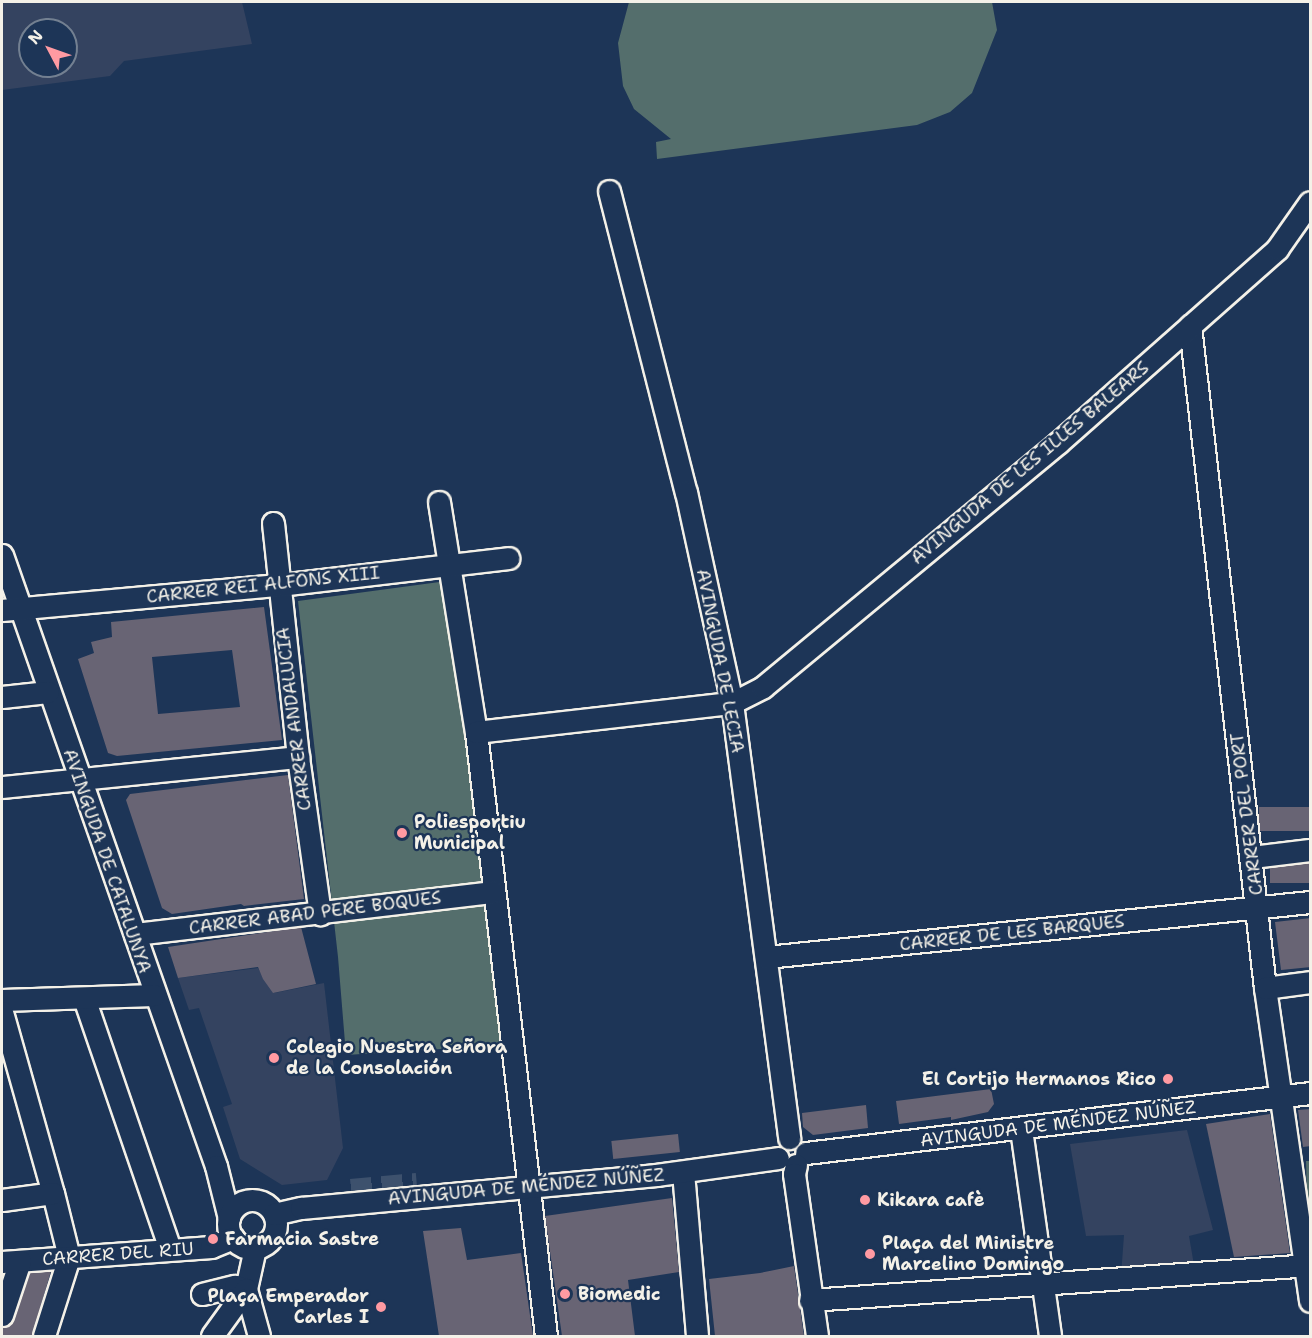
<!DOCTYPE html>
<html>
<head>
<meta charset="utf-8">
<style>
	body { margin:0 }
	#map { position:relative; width:1312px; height:1338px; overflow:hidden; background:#1d3557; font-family:"Shantell Sans",sans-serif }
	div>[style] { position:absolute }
	.built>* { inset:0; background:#344360 }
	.green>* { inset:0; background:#546e6c }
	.building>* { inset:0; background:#686474; transform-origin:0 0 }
	.minor-tunnel>* { height:21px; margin-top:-10.5px; transform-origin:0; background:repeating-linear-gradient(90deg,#3d516d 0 21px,transparent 0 31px) }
	.roads { filter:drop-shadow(2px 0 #f4f1e8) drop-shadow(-2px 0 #f4f1e8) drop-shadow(0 2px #f4f1e8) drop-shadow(0 -2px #f4f1e8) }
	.minor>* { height:21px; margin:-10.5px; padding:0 10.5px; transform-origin:10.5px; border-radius:10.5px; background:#1d3557 }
	.minor>.ring { margin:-10.5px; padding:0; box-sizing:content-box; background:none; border:21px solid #1d3557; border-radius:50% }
	.dots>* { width:16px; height:16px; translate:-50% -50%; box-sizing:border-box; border:3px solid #1d3557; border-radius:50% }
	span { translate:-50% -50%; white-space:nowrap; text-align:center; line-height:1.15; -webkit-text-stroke:4.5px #1d3557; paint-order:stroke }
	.street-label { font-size:18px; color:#f4f1e8 }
	.poi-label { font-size:18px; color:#f4f1e8; font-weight:700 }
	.left { translate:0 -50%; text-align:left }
	.right { translate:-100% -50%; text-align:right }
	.frame { position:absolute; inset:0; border:3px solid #f4f1e8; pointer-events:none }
	.north { position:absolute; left:18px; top:18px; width:60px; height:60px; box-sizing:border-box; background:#1d3557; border:2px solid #738091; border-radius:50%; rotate:311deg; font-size:16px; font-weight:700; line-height:24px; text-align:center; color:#f4f1e8 }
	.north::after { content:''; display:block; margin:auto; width:21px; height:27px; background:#ff9aa2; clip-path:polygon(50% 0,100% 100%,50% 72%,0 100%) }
</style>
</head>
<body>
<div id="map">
	<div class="built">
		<i style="clip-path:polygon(evenodd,2px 2px,242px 2px,252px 44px,124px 61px,110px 76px,2px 90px,2px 2px,30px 30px,66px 30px,66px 66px,30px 66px,30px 30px)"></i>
		<i style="clip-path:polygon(258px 968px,274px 993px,324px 983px,343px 1148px,327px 1180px,282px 1185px,240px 1159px,223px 1107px,232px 1104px,199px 1008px,189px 1010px,178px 978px)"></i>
		<i style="clip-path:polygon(1187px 1130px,1213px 1230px,1189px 1236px,1195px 1271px,1121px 1276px,1124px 1235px,1086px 1236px,1070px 1144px)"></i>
	</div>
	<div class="green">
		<i style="clip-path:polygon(629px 2px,992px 2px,997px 30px,972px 93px,950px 112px,917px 125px,657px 159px,656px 142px,671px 139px,634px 109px,623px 86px,618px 43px)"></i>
		<i style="clip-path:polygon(447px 581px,505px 1045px,346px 1055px,338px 957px,298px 601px)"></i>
		<i style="clip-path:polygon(1306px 1161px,1310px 1161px,1308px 1237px)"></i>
	</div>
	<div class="building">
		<i style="clip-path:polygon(evenodd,264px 607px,282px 740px,117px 756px,108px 753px,78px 659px,94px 653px,91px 642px,112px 637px,111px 622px,264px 607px,232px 650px,240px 707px,158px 714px,152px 657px,232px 650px)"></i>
		<i style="clip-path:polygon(288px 775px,304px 899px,244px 906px,241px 904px,172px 914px,162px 908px,126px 800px,130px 794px)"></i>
		<i style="left:1311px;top:807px;width:24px;height:52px;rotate:90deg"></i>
		<i style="left:1311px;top:863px;width:20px;height:41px;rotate:90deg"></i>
		<i style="clip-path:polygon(1311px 918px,1311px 967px,1281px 970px,1275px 922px)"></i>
		<i style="clip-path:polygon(301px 927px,316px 984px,273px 993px,263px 979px,258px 967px,178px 978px,168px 947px)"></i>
		<i style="clip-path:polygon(991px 1089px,994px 1104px,988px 1112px,951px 1120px,951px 1117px,899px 1124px,896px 1101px)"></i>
		<i style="clip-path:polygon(866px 1105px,868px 1128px,813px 1135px,803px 1127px,802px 1113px)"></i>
		<i style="clip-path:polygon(1311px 1109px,1311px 1146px,1303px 1147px,1298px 1110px)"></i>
		<i style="clip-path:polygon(1270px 1114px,1290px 1253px,1234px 1257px,1206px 1124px)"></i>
		<i style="left:678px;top:1134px;width:18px;height:67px;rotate:84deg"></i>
		<i style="clip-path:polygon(672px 1198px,679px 1272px,628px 1280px,635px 1336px,562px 1336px,545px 1216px)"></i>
		<i style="clip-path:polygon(461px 1228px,467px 1260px,521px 1253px,533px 1336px,439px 1336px,423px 1231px)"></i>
		<i style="clip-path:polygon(794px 1266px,804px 1336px,715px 1336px,709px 1279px,760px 1273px)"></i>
		<i style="clip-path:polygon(51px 1271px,32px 1336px,2px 1336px,2px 1327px,10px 1325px,14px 1319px,30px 1273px)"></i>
	</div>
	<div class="minor-tunnel">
		<i style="left:351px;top:1189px;width:66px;rotate:-5.2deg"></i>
	</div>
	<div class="roads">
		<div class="minor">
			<i style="left:609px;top:191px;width:311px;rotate:75.7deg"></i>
			<i style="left:686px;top:492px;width:216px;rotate:77.7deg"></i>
			<i style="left:732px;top:703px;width:439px;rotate:82.5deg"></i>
			<i style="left:1190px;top:326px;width:666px;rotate:83.54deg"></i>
			<i style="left:1265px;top:988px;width:316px;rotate:81.8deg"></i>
			<i style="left:439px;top:502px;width:233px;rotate:80.9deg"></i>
			<i style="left:476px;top:732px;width:608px;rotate:83.39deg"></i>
			<i style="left:273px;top:523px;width:235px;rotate:83.9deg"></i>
			<i style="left:298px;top:757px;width:159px;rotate:82deg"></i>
			<i style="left:2px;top:555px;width:647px;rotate:70.7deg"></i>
			<i style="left:216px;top:1166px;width:54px;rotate:76deg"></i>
			<i style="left:2px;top:610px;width:278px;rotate:-5.2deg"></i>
			<i style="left:279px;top:585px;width:231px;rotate:-6.7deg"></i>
			<i style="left:2px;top:697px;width:46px;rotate:-6.2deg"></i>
			<i style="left:476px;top:732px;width:258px;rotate:-6.5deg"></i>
			<i style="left:732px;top:703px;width:35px;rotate:-27deg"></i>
			<i style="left:763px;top:687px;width:383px;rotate:-39.6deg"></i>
			<i style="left:1058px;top:443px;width:293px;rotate:-41.5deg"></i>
			<i style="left:1277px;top:249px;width:57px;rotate:-54.9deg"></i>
			<i style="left:2px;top:787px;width:298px;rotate:-5.8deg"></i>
			<i style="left:1252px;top:857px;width:58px;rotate:-6.9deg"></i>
			<i style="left:135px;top:934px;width:361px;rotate:-6.7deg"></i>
			<i style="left:766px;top:957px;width:547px;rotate:-5.77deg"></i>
			<i style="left:1265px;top:988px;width:45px;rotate:-7.6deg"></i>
			<i style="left:84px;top:998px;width:265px;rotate:71.1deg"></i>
			<i style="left:2px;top:1000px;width:152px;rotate:-1.9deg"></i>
			<i style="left:2px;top:1012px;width:188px;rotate:74.3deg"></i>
			<i style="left:53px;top:1193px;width:66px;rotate:76deg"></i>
			<i style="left:69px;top:1257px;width:83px;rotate:107.6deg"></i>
			<i style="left:1021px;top:1129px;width:209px;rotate:82deg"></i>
			<i style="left:806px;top:1153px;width:508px;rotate:-6.79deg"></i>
			<i style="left:796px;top:1165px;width:9px;rotate:103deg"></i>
			<i style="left:794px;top:1174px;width:164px;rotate:81.9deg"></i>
			<i style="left:683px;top:1172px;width:165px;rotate:85.1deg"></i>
			<i style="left:2px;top:1200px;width:51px;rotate:-7.8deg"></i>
			<i class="ring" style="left:228px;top:1200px;width:27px;height:27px"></i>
			<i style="left:274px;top:1214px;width:28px;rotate:-13deg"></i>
			<i style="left:301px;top:1208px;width:357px;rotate:-5.3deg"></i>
			<i style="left:656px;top:1175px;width:123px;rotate:-7.9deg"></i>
			<i style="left:255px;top:1248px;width:42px;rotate:102.4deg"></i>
			<i style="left:246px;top:1289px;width:49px;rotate:74.5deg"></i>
			<i style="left:2px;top:1262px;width:210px;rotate:-4.1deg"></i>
			<i style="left:211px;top:1247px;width:24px;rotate:-22deg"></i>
			<i style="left:202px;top:1294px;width:34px;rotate:-14deg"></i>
			<i style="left:235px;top:1286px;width:11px;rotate:15deg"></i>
			<i style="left:810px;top:1300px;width:497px;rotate:-4deg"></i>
			<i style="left:2px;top:1315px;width:57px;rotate:-71.6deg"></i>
			<i style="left:212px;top:1336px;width:58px;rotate:-54.1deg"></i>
		</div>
	</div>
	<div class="dots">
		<i style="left:402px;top:833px;background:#ff9aa2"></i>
		<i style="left:274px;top:1058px;background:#ff9aa2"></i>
		<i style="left:1168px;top:1079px;background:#ff9aa2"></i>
		<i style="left:865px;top:1200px;background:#ff9aa2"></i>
		<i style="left:213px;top:1239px;background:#ff9aa2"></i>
		<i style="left:870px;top:1254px;background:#ff9aa2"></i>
		<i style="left:565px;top:1294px;background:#ff9aa2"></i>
		<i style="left:381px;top:1307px;background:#ff9aa2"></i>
	</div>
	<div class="street-label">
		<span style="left:1030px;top:463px;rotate:-40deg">AVINGUDA DE LES ILLES BALEARS</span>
		<span style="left:263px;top:585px;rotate:-6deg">CARRER REI ALFONS XIII</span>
		<span style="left:720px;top:661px;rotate:79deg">AVINGUDA DE LECIA</span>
		<span style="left:294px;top:719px;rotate:-97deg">CARRER ANDALUCIA</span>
		<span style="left:1247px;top:814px;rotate:-97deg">CARRER DEL PORT</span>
		<span style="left:107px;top:861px;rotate:71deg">AVINGUDA DE CATALUNYA</span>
		<span style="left:315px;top:913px;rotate:-7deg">CARRER ABAD PERE BOQUES</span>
		<span style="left:1012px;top:933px;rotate:-6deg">CARRER DE LES BARQUES</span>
		<span style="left:1058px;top:1124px;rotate:-7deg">AVINGUDA DE MÉNDEZ NÚÑEZ</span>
		<span style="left:526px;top:1187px;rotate:-5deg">AVINGUDA DE MÉNDEZ NÚÑEZ</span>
		<span style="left:118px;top:1254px;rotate:-4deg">CARRER DEL RIU</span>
	</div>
	<div class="poi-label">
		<span class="left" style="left:414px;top:833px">Poliesportiu<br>Municipal</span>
		<span class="left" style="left:286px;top:1058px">Colegio Nuestra Señora<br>de la Consolación</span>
		<span class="right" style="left:1156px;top:1079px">El Cortijo Hermanos Rico</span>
		<span class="left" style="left:877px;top:1200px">Kikara cafè</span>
		<span class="left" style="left:225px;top:1239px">Farmacia Sastre</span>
		<span class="left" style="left:882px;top:1254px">Plaça del Ministre<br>Marcelino Domingo</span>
		<span class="left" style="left:578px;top:1294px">Biomedic</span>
		<span class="right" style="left:369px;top:1307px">Plaça Emperador<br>Carles I</span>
	</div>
	<div class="frame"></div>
	<div class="north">N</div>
</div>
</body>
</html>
